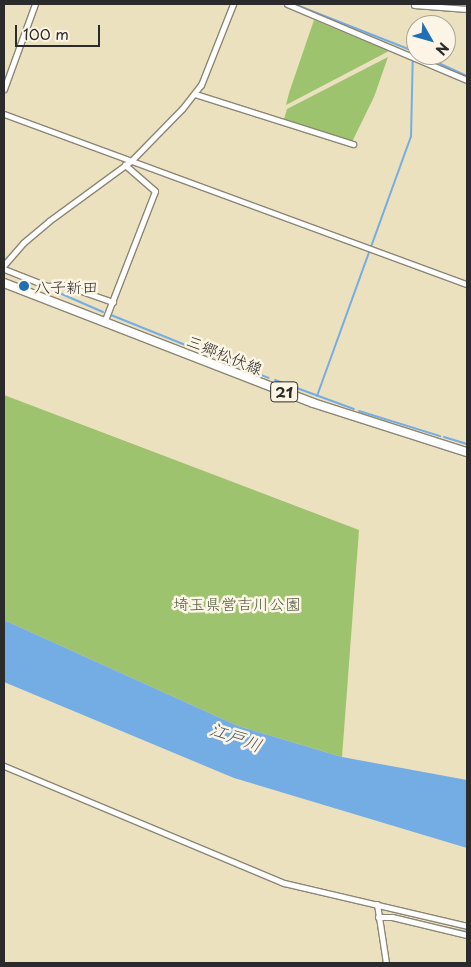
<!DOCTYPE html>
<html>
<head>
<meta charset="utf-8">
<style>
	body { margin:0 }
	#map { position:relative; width:471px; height:967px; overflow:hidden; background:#ece1be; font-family:"Playpen Sans","Klee One",sans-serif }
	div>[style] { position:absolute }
	.green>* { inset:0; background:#9ec36e }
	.water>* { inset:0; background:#74ade4 }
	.stream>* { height:2px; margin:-1px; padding:0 1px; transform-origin:1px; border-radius:1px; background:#74ade4 }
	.roads { filter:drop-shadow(1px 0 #8c8674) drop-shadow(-1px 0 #8c8674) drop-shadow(0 1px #8c8674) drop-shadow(0 -1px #8c8674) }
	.minor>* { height:5px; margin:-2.5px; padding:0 2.5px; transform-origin:2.5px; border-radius:2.5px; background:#fff }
	.primary>* { height:8px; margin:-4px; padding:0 4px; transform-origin:4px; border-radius:4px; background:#fff }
	.dots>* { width:14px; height:14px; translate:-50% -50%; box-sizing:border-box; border:2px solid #fcf5e5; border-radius:50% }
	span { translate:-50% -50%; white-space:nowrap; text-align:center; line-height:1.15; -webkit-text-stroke:5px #fcf5e5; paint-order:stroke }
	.shield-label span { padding:1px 4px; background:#fcf5e5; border:1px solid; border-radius:4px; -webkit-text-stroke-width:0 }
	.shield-label { font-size:15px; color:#2b2b2b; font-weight:700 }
	.poi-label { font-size:16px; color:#2b2b2b }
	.left { translate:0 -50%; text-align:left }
	.street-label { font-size:16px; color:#2b2b2b }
	.park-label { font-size:16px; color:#4e593f }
	.water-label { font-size:18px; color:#45586c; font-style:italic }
	.frame { position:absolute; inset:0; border:5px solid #2b2b2b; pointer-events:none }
	.north { position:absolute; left:406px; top:15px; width:50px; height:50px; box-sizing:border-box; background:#fcf5e5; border:1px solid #a8a49b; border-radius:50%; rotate:128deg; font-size:14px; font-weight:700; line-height:20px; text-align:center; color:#2b2b2b }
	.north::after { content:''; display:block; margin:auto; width:18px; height:22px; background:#1f6fb2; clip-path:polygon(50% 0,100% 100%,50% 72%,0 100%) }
	.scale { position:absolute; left:15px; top:25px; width:85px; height:22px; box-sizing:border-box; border:2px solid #2b2b2b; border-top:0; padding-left:6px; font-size:15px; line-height:18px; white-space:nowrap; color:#2b2b2b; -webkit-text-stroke:4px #fcf5e5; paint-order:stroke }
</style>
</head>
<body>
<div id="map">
	<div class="green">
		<i style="clip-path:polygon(314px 20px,389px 51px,286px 105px,289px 93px)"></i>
		<i style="clip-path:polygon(388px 57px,374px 97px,352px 142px,284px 119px,287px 109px)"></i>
		<i style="clip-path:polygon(4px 395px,359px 530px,342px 757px,238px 726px,4px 620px)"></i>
	</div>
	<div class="water">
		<i style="clip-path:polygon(4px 620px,238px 726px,342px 757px,467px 780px,467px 848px,234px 778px,4px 682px)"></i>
	</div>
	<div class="stream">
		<i style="left:294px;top:4px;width:131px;rotate:21.5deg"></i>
		<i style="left:421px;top:55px;width:51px;rotate:24.5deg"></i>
		<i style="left:48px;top:288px;width:60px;rotate:23.6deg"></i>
		<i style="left:111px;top:315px;width:83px;rotate:21.9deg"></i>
		<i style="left:195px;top:349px;width:79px;rotate:21.4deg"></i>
		<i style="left:275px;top:380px;width:84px;rotate:20.2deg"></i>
		<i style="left:317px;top:396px;width:276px;rotate:-70.1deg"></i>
		<i style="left:411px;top:137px;width:87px;rotate:-88.7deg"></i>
		<i style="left:359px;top:411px;width:85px;rotate:17.2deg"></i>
		<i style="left:444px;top:437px;width:24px;rotate:17deg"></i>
		<i style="left:380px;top:914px;width:89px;rotate:11.7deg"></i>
		<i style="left:378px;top:918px;width:14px;rotate:86deg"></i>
	</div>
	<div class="roads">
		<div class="minor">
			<i style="left:287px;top:4px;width:195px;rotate:22.9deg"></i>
			<i style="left:414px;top:5px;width:53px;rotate:4.3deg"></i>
			<i style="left:4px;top:89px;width:90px;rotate:-70deg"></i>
			<i style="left:195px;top:94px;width:166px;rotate:17.6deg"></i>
			<i style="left:4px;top:114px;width:493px;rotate:20.2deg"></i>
			<i style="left:4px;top:265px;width:29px;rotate:-49deg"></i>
			<i style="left:23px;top:243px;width:34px;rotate:-40deg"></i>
			<i style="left:49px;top:221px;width:102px;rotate:-36.2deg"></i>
			<i style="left:131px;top:161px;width:73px;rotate:-45.6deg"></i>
			<i style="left:182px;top:109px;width:31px;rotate:-52deg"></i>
			<i style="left:201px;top:85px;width:87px;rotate:-68.4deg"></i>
			<i style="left:4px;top:269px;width:46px;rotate:21.6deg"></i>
			<i style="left:47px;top:286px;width:17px;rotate:-3deg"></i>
			<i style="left:64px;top:285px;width:52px;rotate:19.1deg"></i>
			<i style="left:105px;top:320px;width:138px;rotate:-68.8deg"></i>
			<i style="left:155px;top:191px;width:40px;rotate:-139deg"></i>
			<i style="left:4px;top:766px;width:303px;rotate:22.7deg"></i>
			<i style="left:284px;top:883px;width:188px;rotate:13.2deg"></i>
			<i style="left:377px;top:904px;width:60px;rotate:81.3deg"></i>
			<i style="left:378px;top:917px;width:14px"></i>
			<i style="left:392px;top:917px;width:77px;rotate:13.5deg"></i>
		</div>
		<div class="primary">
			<i style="left:4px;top:283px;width:331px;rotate:21.2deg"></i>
			<i style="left:313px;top:403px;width:162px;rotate:17.7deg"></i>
		</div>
	</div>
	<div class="dots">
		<i style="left:24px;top:286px;background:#1f6fb2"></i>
	</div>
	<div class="shield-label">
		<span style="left:284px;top:392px">21</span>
	</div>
	<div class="poi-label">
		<span class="left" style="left:34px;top:286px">八子新田</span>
	</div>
	<div class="street-label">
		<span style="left:225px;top:354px;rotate:22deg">三郷松伏線</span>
	</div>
	<div class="park-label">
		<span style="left:237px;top:603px">埼玉県営吉川公園</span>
	</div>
	<div class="water-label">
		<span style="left:236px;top:737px;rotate:20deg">江戸川</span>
	</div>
	<div class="frame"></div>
	<div class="north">N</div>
	<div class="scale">100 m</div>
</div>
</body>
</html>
